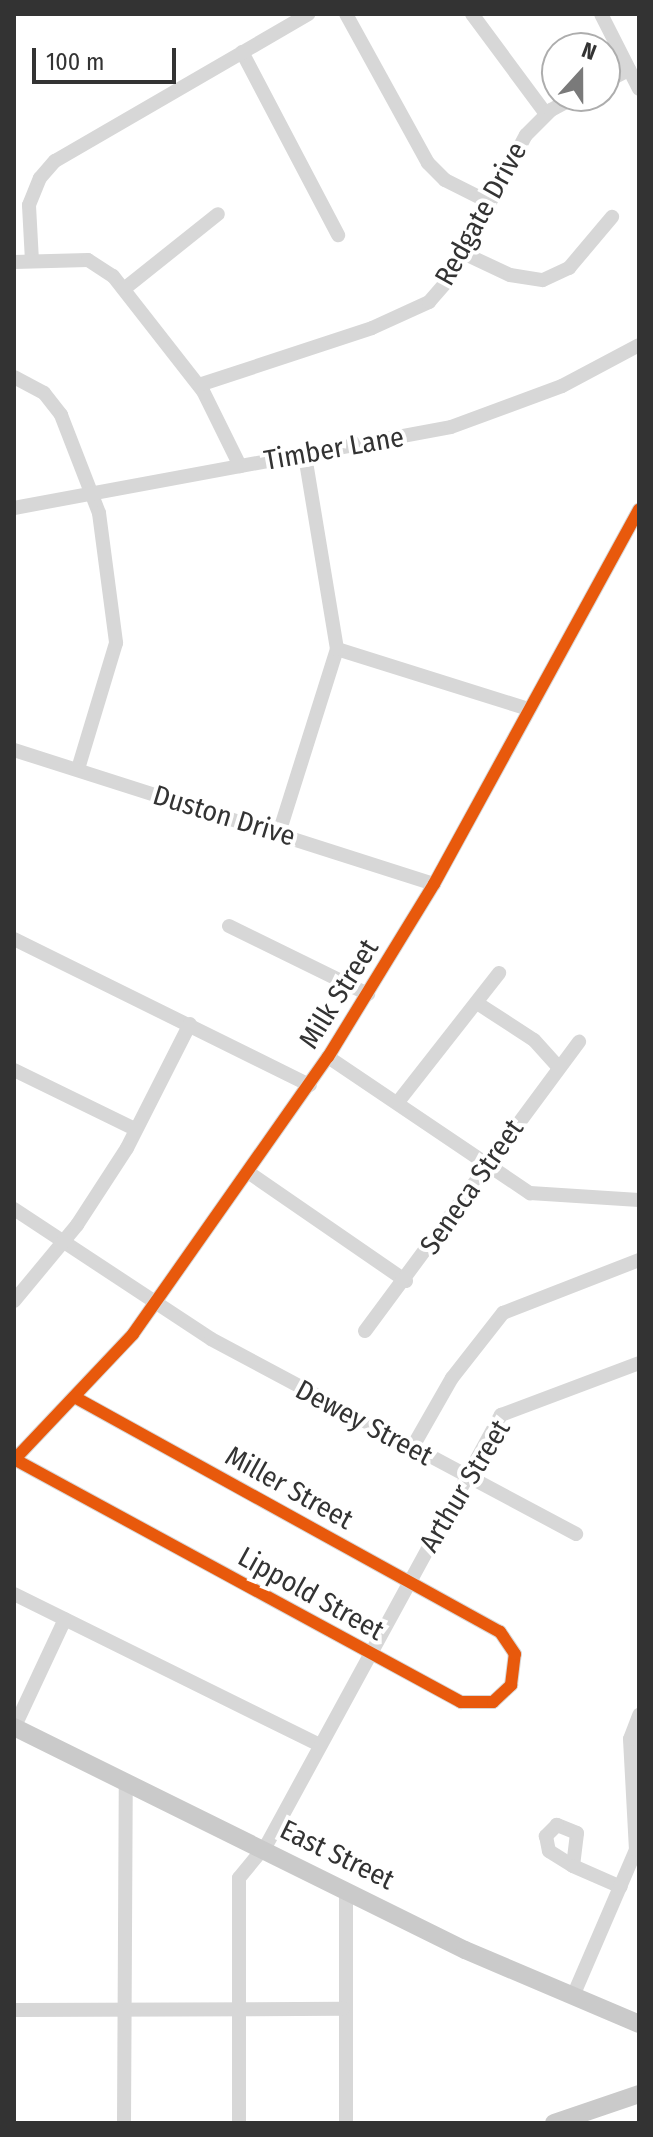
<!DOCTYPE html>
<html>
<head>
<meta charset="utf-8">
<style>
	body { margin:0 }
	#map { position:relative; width:653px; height:2137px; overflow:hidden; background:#fff; font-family:"Fira Sans Condensed",sans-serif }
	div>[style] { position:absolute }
	.minor>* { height:14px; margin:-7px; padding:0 7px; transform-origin:7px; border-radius:7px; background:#d7d7d7 }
	.major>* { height:18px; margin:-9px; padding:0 9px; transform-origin:9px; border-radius:9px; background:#cacaca }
	.cycleway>* { height:12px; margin:-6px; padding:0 6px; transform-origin:6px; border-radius:6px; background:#e8590c }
	span { translate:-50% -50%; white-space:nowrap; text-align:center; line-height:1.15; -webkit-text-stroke:8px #fff; paint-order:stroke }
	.street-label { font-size:28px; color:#333 }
	.frame { position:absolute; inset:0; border:16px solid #333; pointer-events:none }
	.north { position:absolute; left:541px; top:32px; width:80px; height:80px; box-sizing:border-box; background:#fff; border:2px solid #adadad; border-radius:50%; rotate:21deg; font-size:22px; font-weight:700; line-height:32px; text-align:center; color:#333 }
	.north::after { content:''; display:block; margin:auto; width:28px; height:36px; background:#7a7a7a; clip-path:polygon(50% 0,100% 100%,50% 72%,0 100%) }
	.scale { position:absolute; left:32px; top:48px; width:144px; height:36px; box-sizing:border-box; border:4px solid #333; border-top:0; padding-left:10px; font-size:24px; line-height:28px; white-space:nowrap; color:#333; -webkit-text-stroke:6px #fff; paint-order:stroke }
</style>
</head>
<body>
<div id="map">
	<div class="minor">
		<i style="left:346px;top:14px;width:170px;rotate:61.2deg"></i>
		<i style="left:428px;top:163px;width:24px;rotate:45deg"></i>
		<i style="left:445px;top:180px;width:49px;rotate:26.6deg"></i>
		<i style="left:472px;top:14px;width:124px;rotate:53.5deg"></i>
		<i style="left:601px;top:14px;width:84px;rotate:63.1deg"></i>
		<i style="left:242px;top:52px;width:207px;rotate:62.3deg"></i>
		<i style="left:605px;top:82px;width:27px;rotate:-27deg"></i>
		<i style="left:463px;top:253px;width:52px;rotate:25.1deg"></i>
		<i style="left:510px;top:275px;width:33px;rotate:9deg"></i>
		<i style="left:543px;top:280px;width:29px;rotate:-25deg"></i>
		<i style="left:569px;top:268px;width:67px;rotate:-49.9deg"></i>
		<i style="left:32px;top:261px;width:56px;rotate:-93.1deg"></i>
		<i style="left:29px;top:205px;width:29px;rotate:-68deg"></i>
		<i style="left:40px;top:178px;width:23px;rotate:-49deg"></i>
		<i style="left:55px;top:161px;width:293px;rotate:-30.1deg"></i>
		<i style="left:14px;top:262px;width:74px;rotate:-1.5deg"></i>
		<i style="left:88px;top:260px;width:30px;rotate:33deg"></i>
		<i style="left:113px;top:276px;width:146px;rotate:52deg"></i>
		<i style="left:203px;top:391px;width:84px;rotate:63.7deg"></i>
		<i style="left:124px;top:289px;width:120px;rotate:-38.6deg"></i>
		<i style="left:14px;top:377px;width:34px;rotate:28deg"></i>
		<i style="left:44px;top:393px;width:28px;rotate:52deg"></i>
		<i style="left:61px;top:415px;width:105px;rotate:68.8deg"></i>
		<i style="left:99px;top:513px;width:131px;rotate:82.5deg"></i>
		<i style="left:116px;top:643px;width:132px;rotate:106.8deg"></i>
		<i style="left:199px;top:385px;width:182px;rotate:-18.2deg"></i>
		<i style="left:372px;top:328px;width:63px;rotate:-24.5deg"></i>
		<i style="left:429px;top:302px;width:30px;rotate:-49deg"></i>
		<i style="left:449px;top:279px;width:163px;rotate:-61.9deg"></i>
		<i style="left:526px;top:135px;width:35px;rotate:-45deg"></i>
		<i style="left:551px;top:110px;width:30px;rotate:-28deg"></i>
		<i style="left:14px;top:508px;width:444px;rotate:-10.5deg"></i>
		<i style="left:451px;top:427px;width:118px;rotate:-20.3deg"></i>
		<i style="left:562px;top:386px;width:87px;rotate:-28deg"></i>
		<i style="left:337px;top:649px;width:201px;rotate:17.4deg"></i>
		<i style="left:14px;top:750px;width:441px;rotate:17.7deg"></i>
		<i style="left:279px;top:833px;width:193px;rotate:-72.5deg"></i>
		<i style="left:337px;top:649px;width:196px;rotate:-99.4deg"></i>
		<i style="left:229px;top:926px;width:155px;rotate:26.1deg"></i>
		<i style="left:14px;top:939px;width:330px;rotate:26.3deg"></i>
		<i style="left:477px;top:1003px;width:68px;rotate:33deg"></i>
		<i style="left:534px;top:1040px;width:36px;rotate:48deg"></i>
		<i style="left:328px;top:1057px;width:244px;rotate:34deg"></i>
		<i style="left:530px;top:1193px;width:109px;rotate:3.7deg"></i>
		<i style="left:14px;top:1070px;width:135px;rotate:26deg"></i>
		<i style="left:398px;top:1102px;width:164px;rotate:-51.9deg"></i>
		<i style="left:248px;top:1172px;width:192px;rotate:34.6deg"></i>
		<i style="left:14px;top:1209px;width:236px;rotate:33.4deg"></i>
		<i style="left:211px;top:1339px;width:414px;rotate:28.1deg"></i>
		<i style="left:14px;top:1301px;width:99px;rotate:-50.3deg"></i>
		<i style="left:77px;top:1225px;width:92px;rotate:-57deg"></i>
		<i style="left:127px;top:1148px;width:139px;rotate:-63.1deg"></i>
		<i style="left:365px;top:1331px;width:360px;rotate:-53.5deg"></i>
		<i style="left:412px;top:1448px;width:81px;rotate:-60.3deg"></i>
		<i style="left:452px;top:1378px;width:83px;rotate:-51.9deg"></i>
		<i style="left:503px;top:1313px;width:146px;rotate:-21.3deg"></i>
		<i style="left:14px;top:1459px;width:509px;rotate:28.53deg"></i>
		<i style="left:461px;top:1702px;width:32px"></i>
		<i style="left:493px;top:1702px;width:25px;rotate:-43deg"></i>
		<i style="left:511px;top:1685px;width:31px;rotate:-83deg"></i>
		<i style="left:515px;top:1654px;width:27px;rotate:-124deg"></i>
		<i style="left:500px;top:1632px;width:484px;rotate:-151.1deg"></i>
		<i style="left:14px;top:1460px;width:173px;rotate:-46.6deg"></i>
		<i style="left:133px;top:1334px;width:339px;rotate:-54.9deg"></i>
		<i style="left:328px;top:1057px;width:203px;rotate:-58.5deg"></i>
		<i style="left:434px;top:884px;width:427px;rotate:-61.3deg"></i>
		<i style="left:14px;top:1594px;width:341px;rotate:26.3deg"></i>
		<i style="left:14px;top:1728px;width:120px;rotate:-64.9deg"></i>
		<i style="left:573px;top:1866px;width:33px;rotate:-83deg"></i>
		<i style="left:577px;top:1833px;width:22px;rotate:-158deg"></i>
		<i style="left:557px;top:1825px;width:16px;rotate:135deg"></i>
		<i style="left:546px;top:1836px;width:15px;rotate:79deg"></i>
		<i style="left:549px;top:1851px;width:28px;rotate:32deg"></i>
		<i style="left:573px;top:1866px;width:52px;rotate:23.6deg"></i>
		<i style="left:346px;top:1891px;width:232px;rotate:90deg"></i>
		<i style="left:573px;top:1996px;width:159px;rotate:-66.7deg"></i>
		<i style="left:636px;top:1850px;width:111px;rotate:-93.1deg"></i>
		<i style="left:630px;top:1739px;width:26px;rotate:-69deg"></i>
		<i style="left:14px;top:2010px;width:329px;rotate:-0.2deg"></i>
		<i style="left:124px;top:2123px;width:340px;rotate:-89.7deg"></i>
		<i style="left:239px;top:2123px;width:245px;rotate:-90deg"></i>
		<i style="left:239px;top:1878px;width:44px;rotate:-50.5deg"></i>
		<i style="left:267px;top:1844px;width:489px;rotate:-61.4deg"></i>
		<i style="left:501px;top:1415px;width:147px;rotate:-20.6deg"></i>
	</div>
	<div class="major">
		<i style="left:14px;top:1727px;width:503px;rotate:26.31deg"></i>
		<i style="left:465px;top:1950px;width:189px;rotate:23deg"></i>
		<i style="left:554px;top:2123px;width:90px;rotate:-18.8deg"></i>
	</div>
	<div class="cycleway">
		<i style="left:14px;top:1459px;width:509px;rotate:28.53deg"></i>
		<i style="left:461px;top:1702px;width:32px"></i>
		<i style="left:493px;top:1702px;width:25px;rotate:-43deg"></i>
		<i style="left:511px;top:1685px;width:31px;rotate:-83deg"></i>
		<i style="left:515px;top:1654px;width:27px;rotate:-124deg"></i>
		<i style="left:500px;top:1632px;width:484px;rotate:-151.1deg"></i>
		<i style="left:14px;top:1460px;width:173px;rotate:-46.6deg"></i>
		<i style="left:133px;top:1334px;width:339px;rotate:-54.9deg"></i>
		<i style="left:328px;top:1057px;width:203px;rotate:-58.5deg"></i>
		<i style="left:434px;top:884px;width:427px;rotate:-61.3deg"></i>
	</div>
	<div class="street-label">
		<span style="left:481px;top:214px;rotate:-61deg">Redgate Drive</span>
		<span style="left:334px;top:449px;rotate:-10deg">Timber Lane</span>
		<span style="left:224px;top:816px;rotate:17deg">Duston Drive</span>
		<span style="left:339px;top:994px;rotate:-58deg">Milk Street</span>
		<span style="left:472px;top:1187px;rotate:-55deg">Seneca Street</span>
		<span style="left:364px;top:1423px;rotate:28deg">Dewey Street</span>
		<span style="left:465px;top:1486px;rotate:-59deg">Arthur Street</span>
		<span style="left:289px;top:1488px;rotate:29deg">Miller Street</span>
		<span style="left:311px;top:1594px;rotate:29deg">Lippold Street</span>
		<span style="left:337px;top:1855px;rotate:26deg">East Street</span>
	</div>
	<div class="frame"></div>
	<div class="north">N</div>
	<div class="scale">100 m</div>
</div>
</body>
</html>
